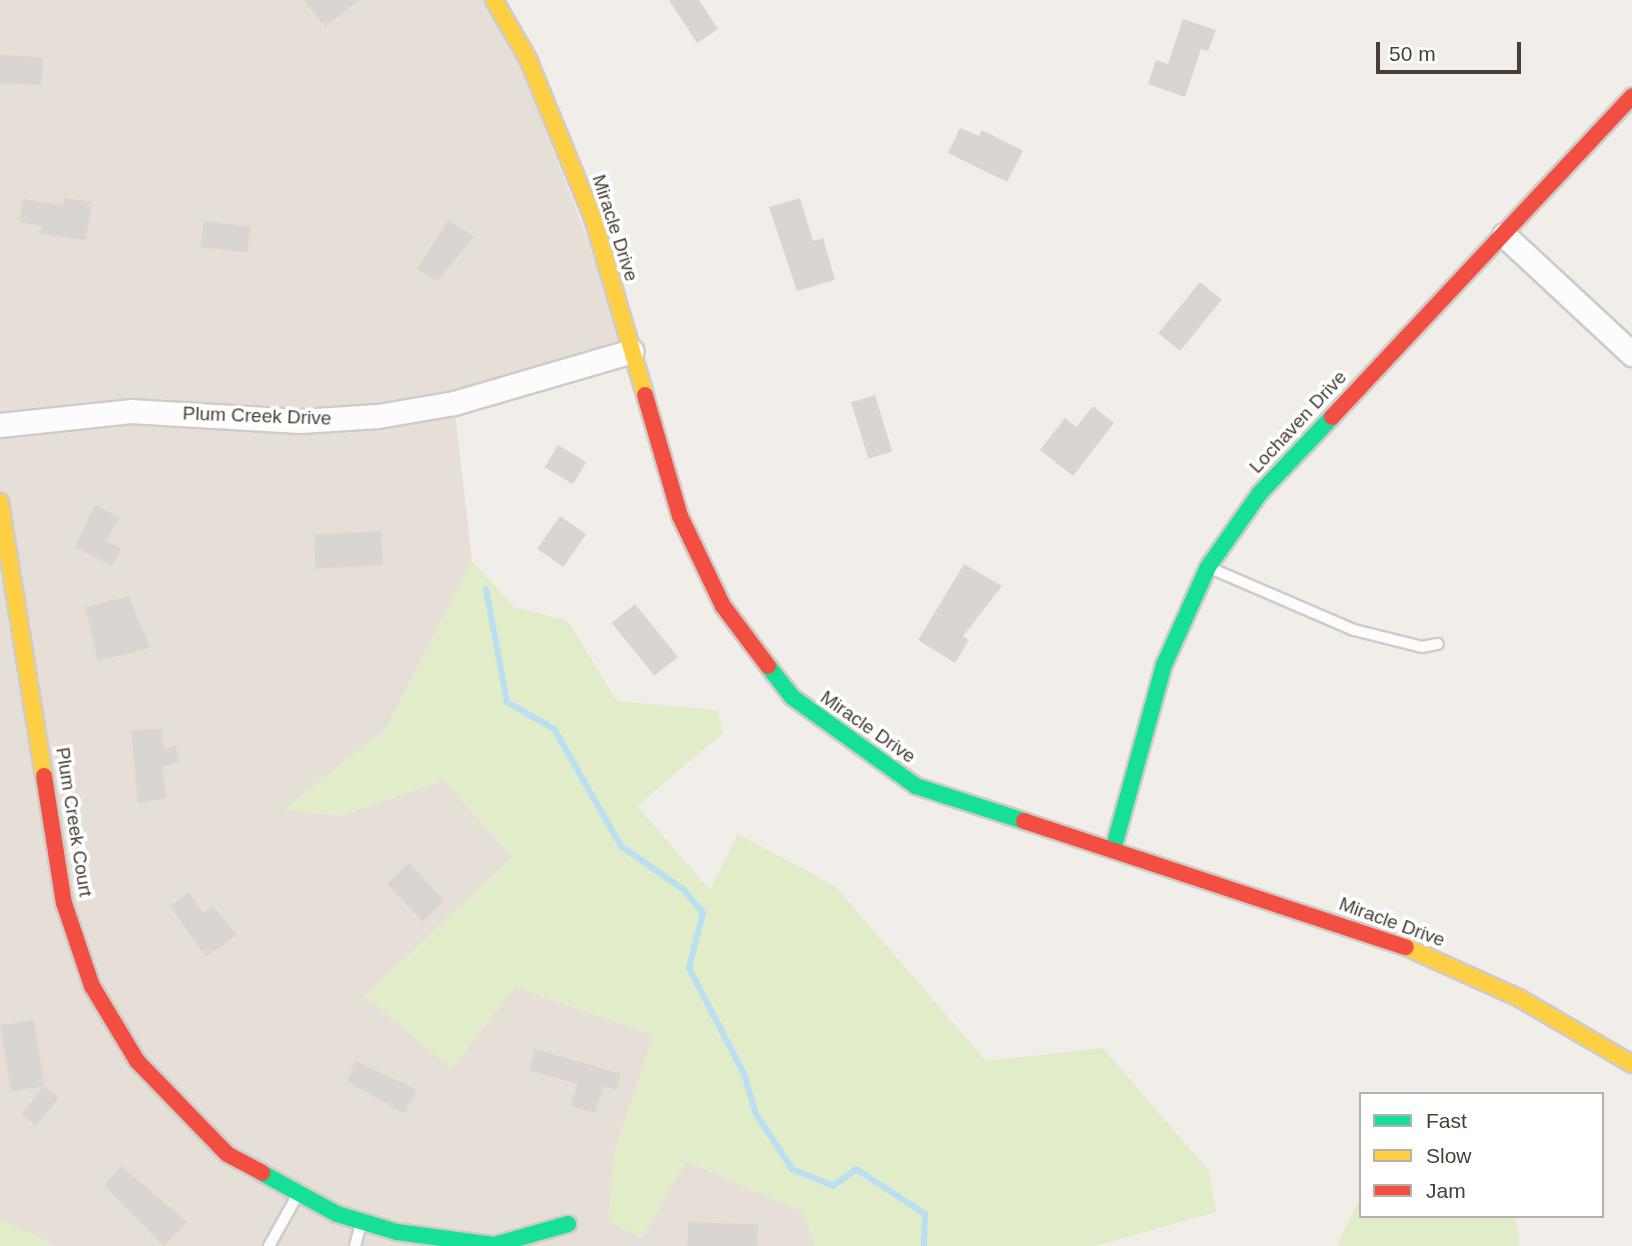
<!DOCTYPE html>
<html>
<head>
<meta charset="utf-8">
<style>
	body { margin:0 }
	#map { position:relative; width:1632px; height:1246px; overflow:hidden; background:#f1eeea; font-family:Helvetica,sans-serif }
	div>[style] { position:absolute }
	.residential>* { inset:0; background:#e5dfd7 }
	.green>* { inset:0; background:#e1ecc9 }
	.stream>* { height:6px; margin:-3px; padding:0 3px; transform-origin:3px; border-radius:3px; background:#b9dff0 }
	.building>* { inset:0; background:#d9d5d1; transform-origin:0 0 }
	.roads { filter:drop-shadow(2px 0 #cfccc7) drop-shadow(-2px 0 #cfccc7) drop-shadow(0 2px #cfccc7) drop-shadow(0 -2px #cfccc7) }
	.lane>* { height:10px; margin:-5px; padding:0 5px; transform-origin:5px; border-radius:5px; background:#fdfcfc }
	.street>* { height:23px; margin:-11.5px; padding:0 11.5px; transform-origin:11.5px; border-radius:11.5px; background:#fdfcfc }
	.fast>* { height:16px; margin:-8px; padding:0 8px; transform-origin:8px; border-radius:8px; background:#16e098 }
	.slow>* { height:16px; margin:-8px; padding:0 8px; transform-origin:8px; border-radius:8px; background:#ffcf43 }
	.jam>* { height:16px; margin:-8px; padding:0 8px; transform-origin:8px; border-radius:8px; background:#f24e42 }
	span { translate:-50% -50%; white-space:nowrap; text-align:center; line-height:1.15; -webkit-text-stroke:7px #fff; paint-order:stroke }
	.street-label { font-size:19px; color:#473f35 }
	.legend { position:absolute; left:1359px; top:1092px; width:245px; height:126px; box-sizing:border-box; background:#fff; border:2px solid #b5b2ae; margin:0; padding:9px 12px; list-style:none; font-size:21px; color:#473f35 }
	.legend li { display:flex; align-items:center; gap:14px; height:35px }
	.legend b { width:35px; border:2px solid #b5b2ae }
	.scale { position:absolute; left:1376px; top:42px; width:145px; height:32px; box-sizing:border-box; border:4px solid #473f35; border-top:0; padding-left:9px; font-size:21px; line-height:24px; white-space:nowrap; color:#473f35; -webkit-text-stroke:5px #fff; paint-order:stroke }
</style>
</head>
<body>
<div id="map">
	<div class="residential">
		<i style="clip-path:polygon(0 0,494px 0,632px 351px,454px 403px,472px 561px,387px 727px,285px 809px,340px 816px,444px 780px,512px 857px,365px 996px,515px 987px,654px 1035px,614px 1152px,642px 1238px,686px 1161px,803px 1212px,815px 1246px,54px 1246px,0 1220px)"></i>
	</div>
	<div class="green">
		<i style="clip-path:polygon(472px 561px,514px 607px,568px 621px,617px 701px,718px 710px,723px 733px,637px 806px,710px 890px,738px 834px,835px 886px,986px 1061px,1103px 1048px,1209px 1171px,1216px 1212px,1095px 1246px,815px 1246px,803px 1212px,686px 1161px,642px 1238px,608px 1221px,614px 1152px,654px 1035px,515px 987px,452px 1069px,365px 996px,512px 857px,444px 780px,340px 816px,284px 809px,387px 727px)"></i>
		<i style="clip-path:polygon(1361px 1195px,1361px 1216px,1515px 1216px,1520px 1246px,1337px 1246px)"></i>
		<i style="clip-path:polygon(0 1220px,41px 1237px,54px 1246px,0 1246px)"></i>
	</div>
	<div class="stream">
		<i style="left:486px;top:589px;width:115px;rotate:79.5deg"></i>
		<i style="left:507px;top:702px;width:54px;rotate:29.9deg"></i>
		<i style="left:554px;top:729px;width:135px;rotate:60.2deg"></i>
		<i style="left:621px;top:846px;width:77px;rotate:34.9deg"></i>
		<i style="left:684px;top:890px;width:30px;rotate:50deg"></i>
		<i style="left:703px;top:913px;width:57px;rotate:104.3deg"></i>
		<i style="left:689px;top:968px;width:119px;rotate:62.6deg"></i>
		<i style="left:744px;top:1074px;width:42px;rotate:73.3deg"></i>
		<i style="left:756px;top:1114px;width:66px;rotate:56.8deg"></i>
		<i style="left:792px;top:1169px;width:44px;rotate:22.5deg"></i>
		<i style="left:833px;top:1186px;width:29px;rotate:-36deg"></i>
		<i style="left:856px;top:1169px;width:82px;rotate:33.1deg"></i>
		<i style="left:925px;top:1214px;width:32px;rotate:92deg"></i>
	</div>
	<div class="building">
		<i style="clip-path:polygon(304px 0,359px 0,325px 27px)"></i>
		<i style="clip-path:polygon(669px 0,699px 0,718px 29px,697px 43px)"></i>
		<i style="clip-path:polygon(1183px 19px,1216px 30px,1208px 51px,1201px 49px,1185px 97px,1148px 84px,1156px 60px,1168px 64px)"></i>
		<i style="left:0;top:55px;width:43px;height:28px;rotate:3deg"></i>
		<i style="clip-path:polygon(960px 128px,979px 136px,982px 130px,1023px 151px,1007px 182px,948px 153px)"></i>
		<i style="clip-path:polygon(64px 198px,92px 202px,86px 240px,41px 234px,42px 226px,19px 222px,23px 199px,63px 205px)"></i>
		<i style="clip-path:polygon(800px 198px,813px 241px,823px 238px,835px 280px,797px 291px,769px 207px)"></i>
		<i style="clip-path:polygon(448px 220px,474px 237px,437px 281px,417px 269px)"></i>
		<i style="left:204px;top:221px;width:47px;height:26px;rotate:7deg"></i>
		<i style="left:1200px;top:282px;width:28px;height:66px;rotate:39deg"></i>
		<i style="left:875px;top:395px;width:59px;height:25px;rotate:73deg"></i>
		<i style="clip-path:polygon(1093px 406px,1114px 423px,1073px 476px,1040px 450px,1065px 418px,1076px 427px)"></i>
		<i style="left:558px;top:445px;width:33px;height:26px;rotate:31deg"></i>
		<i style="clip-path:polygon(95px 505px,119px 517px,106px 541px,121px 548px,112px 566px,75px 547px)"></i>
		<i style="left:560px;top:516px;width:32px;height:40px;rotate:35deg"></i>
		<i style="left:381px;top:531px;width:34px;height:67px;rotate:87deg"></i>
		<i style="clip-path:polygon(964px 564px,1002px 586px,963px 636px,969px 640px,955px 663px,918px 640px)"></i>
		<i style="clip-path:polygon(129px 596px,150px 648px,98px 661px,85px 607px)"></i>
		<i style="left:635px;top:604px;width:68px;height:30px;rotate:51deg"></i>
		<i style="clip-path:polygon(161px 729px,164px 748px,176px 746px,179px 763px,162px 766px,167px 798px,138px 803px,131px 730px)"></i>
		<i style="left:409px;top:863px;width:52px;height:30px;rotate:47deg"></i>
		<i style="clip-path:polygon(189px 892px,203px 913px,213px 906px,237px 935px,206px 957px,170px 906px)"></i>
		<i style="left:34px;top:1020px;width:67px;height:34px;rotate:81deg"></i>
		<i style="clip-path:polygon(535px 1049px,621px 1074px,616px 1090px,603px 1086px,595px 1113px,571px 1106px,577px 1084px,529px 1070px)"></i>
		<i style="clip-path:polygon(355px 1061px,416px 1089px,405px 1114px,347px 1081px)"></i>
		<i style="left:44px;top:1086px;width:19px;height:36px;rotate:39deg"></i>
		<i style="clip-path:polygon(121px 1166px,187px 1222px,164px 1246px,104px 1185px)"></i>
		<i style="left:688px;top:1222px;width:70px;height:24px;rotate:2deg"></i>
	</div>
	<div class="roads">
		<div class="lane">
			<i style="left:1210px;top:568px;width:157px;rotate:23.3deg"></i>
			<i style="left:1354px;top:630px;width:70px;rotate:14deg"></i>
			<i style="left:1422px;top:647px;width:16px;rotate:-11deg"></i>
			<i style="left:269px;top:1246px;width:57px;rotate:-60.8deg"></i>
			<i style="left:355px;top:1246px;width:23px;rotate:-75deg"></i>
		</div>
		<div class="street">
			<i style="left:1504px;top:235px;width:175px;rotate:42.9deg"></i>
			<i style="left:0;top:425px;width:131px;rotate:-6.1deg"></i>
			<i style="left:130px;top:411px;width:170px;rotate:3.4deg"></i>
			<i style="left:300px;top:421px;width:78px;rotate:-3.7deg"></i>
			<i style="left:378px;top:416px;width:77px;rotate:-9.7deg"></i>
			<i style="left:454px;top:403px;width:185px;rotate:-16.3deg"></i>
		</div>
		<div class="fast">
			<i style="left:768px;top:666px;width:39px;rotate:52deg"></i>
			<i style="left:792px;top:697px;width:153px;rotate:35.7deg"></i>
			<i style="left:916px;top:786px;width:114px;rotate:18deg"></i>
			<i style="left:1113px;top:850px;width:192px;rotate:-74.6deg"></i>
			<i style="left:1164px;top:665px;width:107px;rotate:-65.8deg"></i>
			<i style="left:1208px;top:567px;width:90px;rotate:-54.9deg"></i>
			<i style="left:1260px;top:493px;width:105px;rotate:-46.5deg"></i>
			<i style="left:262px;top:1173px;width:85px;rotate:28.7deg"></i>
			<i style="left:337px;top:1214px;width:63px;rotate:16.7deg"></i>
			<i style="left:397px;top:1232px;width:98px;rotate:7.6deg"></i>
			<i style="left:494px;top:1245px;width:77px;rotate:-15.8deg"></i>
		</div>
		<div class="slow">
			<i style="left:494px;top:0;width:68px;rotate:60deg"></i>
			<i style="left:528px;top:59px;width:172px;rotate:67.8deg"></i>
			<i style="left:593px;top:218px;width:184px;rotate:73.6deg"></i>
			<i style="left:0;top:502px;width:278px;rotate:80.9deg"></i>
			<i style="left:1406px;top:947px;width:124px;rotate:24.3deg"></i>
			<i style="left:1519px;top:998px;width:131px;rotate:30.3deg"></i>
		</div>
		<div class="jam">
			<i style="left:645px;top:395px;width:126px;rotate:73.9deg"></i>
			<i style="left:680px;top:516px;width:100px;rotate:64.5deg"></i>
			<i style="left:723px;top:606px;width:75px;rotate:53.1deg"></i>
			<i style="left:1332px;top:417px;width:439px;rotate:-46.9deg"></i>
			<i style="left:44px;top:776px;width:129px;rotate:81.1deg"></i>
			<i style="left:64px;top:903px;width:88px;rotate:71.4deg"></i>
			<i style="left:92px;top:986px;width:87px;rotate:59deg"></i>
			<i style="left:137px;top:1061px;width:129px;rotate:45.9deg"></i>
			<i style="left:227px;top:1154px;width:40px;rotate:28deg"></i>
			<i style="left:1024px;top:821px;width:402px;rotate:18.3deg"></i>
		</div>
	</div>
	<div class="street-label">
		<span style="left:615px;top:228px;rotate:72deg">Miracle Drive</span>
		<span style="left:257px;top:416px;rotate:2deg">Plum Creek Drive</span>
		<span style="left:1298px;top:422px;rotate:-47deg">Lochaven Drive</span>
		<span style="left:868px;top:727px;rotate:35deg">Miracle Drive</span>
		<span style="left:74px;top:822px;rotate:81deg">Plum Creek Court</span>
		<span style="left:1392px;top:922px;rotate:20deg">Miracle Drive</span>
	</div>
	<ul class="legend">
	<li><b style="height:9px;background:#16e098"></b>Fast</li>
	<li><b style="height:9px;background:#ffcf43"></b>Slow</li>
	<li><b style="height:9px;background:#f24e42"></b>Jam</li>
	</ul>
	<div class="scale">50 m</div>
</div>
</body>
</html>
